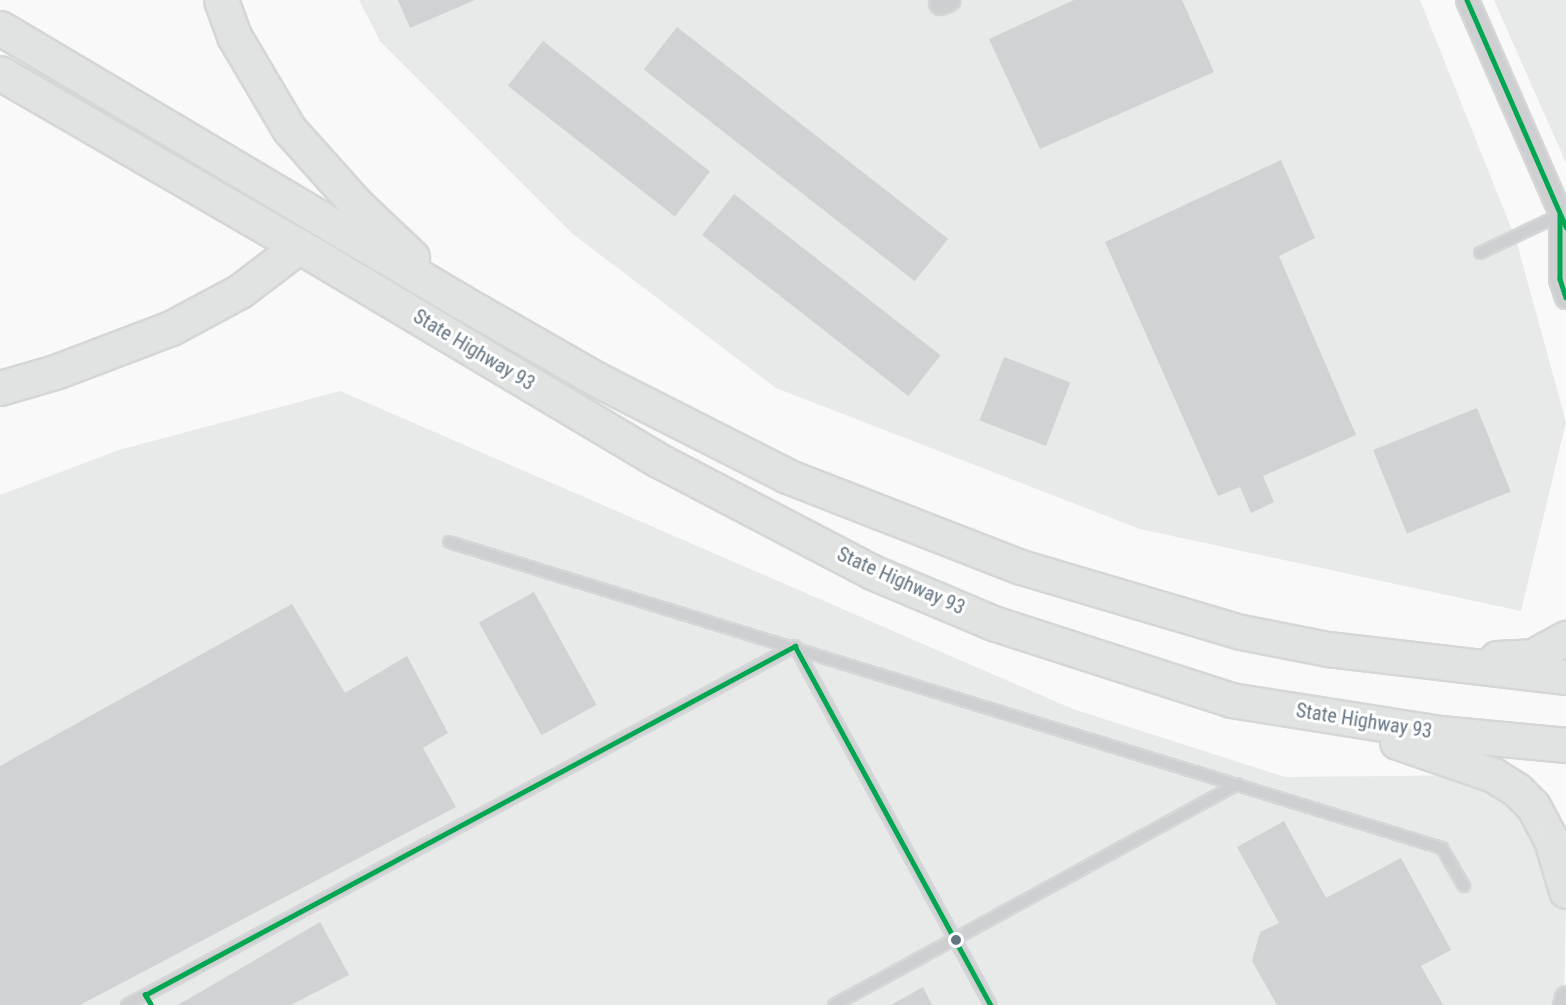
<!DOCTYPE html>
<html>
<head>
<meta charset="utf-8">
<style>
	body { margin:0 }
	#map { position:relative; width:1566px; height:1005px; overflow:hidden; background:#f9f9f9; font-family:"Roboto Condensed",sans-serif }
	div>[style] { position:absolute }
	.built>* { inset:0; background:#e8e9e9 }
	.building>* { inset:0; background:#d0d2d3; transform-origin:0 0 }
	.roads { filter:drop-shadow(2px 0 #d5d6d7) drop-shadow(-2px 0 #d5d6d7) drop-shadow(0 2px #d5d6d7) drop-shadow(0 -2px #d5d6d7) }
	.lane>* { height:10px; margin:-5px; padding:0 5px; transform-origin:5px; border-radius:5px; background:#cecfd0 }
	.street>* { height:21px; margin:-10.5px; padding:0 10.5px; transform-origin:10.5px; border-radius:10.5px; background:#cecfd0 }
	.primary>* { height:33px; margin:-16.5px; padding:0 16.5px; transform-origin:16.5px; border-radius:16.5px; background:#e1e2e2 }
	.highway>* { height:33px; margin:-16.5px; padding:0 16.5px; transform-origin:16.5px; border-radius:16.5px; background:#e1e2e2 }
	.bus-1>* { height:4.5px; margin:-2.25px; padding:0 2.25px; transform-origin:2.25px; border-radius:2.25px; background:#00a651 }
	.dots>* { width:16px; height:16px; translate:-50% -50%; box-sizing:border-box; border:3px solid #fff; border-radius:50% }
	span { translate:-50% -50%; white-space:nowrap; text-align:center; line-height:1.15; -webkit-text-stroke:6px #fff; paint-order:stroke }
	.street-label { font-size:20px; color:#657683 }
</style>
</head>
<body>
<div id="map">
	<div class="built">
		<i style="clip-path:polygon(359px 0,1420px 0,1516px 240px,1566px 422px,1521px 611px,1140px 529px,776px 388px,574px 235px,380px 41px)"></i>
		<i style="clip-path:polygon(1494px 0,1566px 0,1566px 163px)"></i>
		<i style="clip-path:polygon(340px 391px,1073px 709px,1285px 777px,1493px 775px,1517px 790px,1566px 891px,1564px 1005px,0 1005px,0 495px,119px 450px)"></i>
	</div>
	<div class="building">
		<i style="clip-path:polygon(398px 0,475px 0,410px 28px)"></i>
		<i style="clip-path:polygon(1074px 0,1182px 0,1214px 72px,1040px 149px,989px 39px)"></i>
		<i style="left:677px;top:27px;width:344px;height:54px;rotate:38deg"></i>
		<i style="left:543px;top:41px;width:212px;height:57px;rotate:38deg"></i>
		<i style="clip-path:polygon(1281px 160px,1315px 238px,1279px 256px,1356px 435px,1263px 476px,1274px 502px,1251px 513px,1240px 487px,1218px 496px,1105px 242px)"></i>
		<i style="left:734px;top:194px;width:262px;height:52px;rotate:38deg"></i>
		<i style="left:1004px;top:357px;width:71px;height:68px;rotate:21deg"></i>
		<i style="left:1477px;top:408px;width:90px;height:112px;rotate:68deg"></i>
		<i style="left:534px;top:592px;width:129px;height:63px;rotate:61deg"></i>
		<i style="clip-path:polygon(292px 604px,345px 693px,407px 656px,448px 733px,423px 748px,456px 807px,80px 1005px,0 1005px,0 766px)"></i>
		<i style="clip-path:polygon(1284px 821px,1326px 898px,1401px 858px,1451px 950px,1421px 966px,1443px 1005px,1277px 1005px,1252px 961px,1260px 932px,1279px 923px,1237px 847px)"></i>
		<i style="clip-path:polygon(320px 922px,349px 975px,291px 1005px,178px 1005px)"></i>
		<i style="clip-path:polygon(923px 987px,932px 1005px,891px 1005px)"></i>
	</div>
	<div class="roads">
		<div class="lane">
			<i style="left:1480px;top:253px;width:89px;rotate:-25.4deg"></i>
			<i style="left:449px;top:542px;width:1039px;rotate:17.13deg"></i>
			<i style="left:1442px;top:848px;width:44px;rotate:59.9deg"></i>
			<i style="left:795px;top:646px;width:409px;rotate:61.4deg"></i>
			<i style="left:127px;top:1005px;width:758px;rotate:-28.25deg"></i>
			<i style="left:834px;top:1005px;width:460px;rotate:-28.7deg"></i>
		</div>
		<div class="street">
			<i style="left:1467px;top:0;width:248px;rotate:66.4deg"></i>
			<i style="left:940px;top:3px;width:9px;rotate:-21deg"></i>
			<i style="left:1560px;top:215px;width:64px;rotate:90deg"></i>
			<i style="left:1560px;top:279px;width:19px;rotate:72deg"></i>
			<i style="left:1564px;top:1005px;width:8px;rotate:-76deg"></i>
		</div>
		<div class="primary">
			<i style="left:299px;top:246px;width:418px;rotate:30.8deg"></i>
			<i style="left:658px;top:460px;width:242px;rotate:27.6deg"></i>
			<i style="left:872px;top:572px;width:134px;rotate:22.8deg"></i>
			<i style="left:996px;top:624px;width:247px;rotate:17.9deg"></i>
			<i style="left:1231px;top:700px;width:212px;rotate:9deg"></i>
			<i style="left:1440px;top:733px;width:127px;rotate:5.4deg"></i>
			<i style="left:460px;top:301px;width:157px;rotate:29.8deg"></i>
			<i style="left:596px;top:379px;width:214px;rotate:26.9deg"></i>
			<i style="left:787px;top:476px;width:251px;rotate:21.3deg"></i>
			<i style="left:1021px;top:567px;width:229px;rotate:16.5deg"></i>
			<i style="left:1241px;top:632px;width:89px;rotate:11.1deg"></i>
			<i style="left:1328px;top:649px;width:240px;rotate:6.7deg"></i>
			<i style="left:1497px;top:658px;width:36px;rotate:-3deg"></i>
			<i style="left:1533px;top:656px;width:38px;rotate:-29deg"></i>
			<i style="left:1397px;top:742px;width:102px;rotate:19deg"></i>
			<i style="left:1493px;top:775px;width:28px;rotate:32deg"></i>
			<i style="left:1517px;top:790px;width:23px;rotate:45deg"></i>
			<i style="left:1533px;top:806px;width:38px;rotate:62deg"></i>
			<i style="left:1551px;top:840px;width:53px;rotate:73.6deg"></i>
		</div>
		<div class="highway">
			<i style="left:221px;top:0;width:38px;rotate:70deg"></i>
			<i style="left:234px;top:36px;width:108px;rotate:59.4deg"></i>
			<i style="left:289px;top:129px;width:102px;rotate:48.2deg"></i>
			<i style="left:357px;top:205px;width:76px;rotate:43.4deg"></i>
			<i style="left:0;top:28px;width:535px;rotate:30.69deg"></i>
			<i style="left:0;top:73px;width:345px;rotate:30.1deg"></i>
			<i style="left:299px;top:246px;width:74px;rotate:142.7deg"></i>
			<i style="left:240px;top:291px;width:78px;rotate:151.8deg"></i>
			<i style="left:171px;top:328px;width:124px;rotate:159.2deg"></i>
			<i style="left:55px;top:372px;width:57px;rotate:163.8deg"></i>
		</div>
	</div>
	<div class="bus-1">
		<i style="left:1467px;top:0;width:248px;rotate:66.4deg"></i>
		<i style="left:1560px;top:215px;width:64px;rotate:90deg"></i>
		<i style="left:1560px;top:279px;width:19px;rotate:72deg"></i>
		<i style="left:151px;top:1005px;width:12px;rotate:-121deg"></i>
		<i style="left:145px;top:995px;width:738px;rotate:-28.23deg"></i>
		<i style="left:795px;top:646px;width:409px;rotate:61.4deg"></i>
	</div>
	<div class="dots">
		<i style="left:956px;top:940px;background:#657683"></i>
	</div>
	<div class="street-label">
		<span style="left:474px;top:350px;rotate:31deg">State Highway 93</span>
		<span style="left:901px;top:581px;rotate:24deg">State Highway 93</span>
		<span style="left:1364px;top:721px;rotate:9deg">State Highway 93</span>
	</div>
</div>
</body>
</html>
